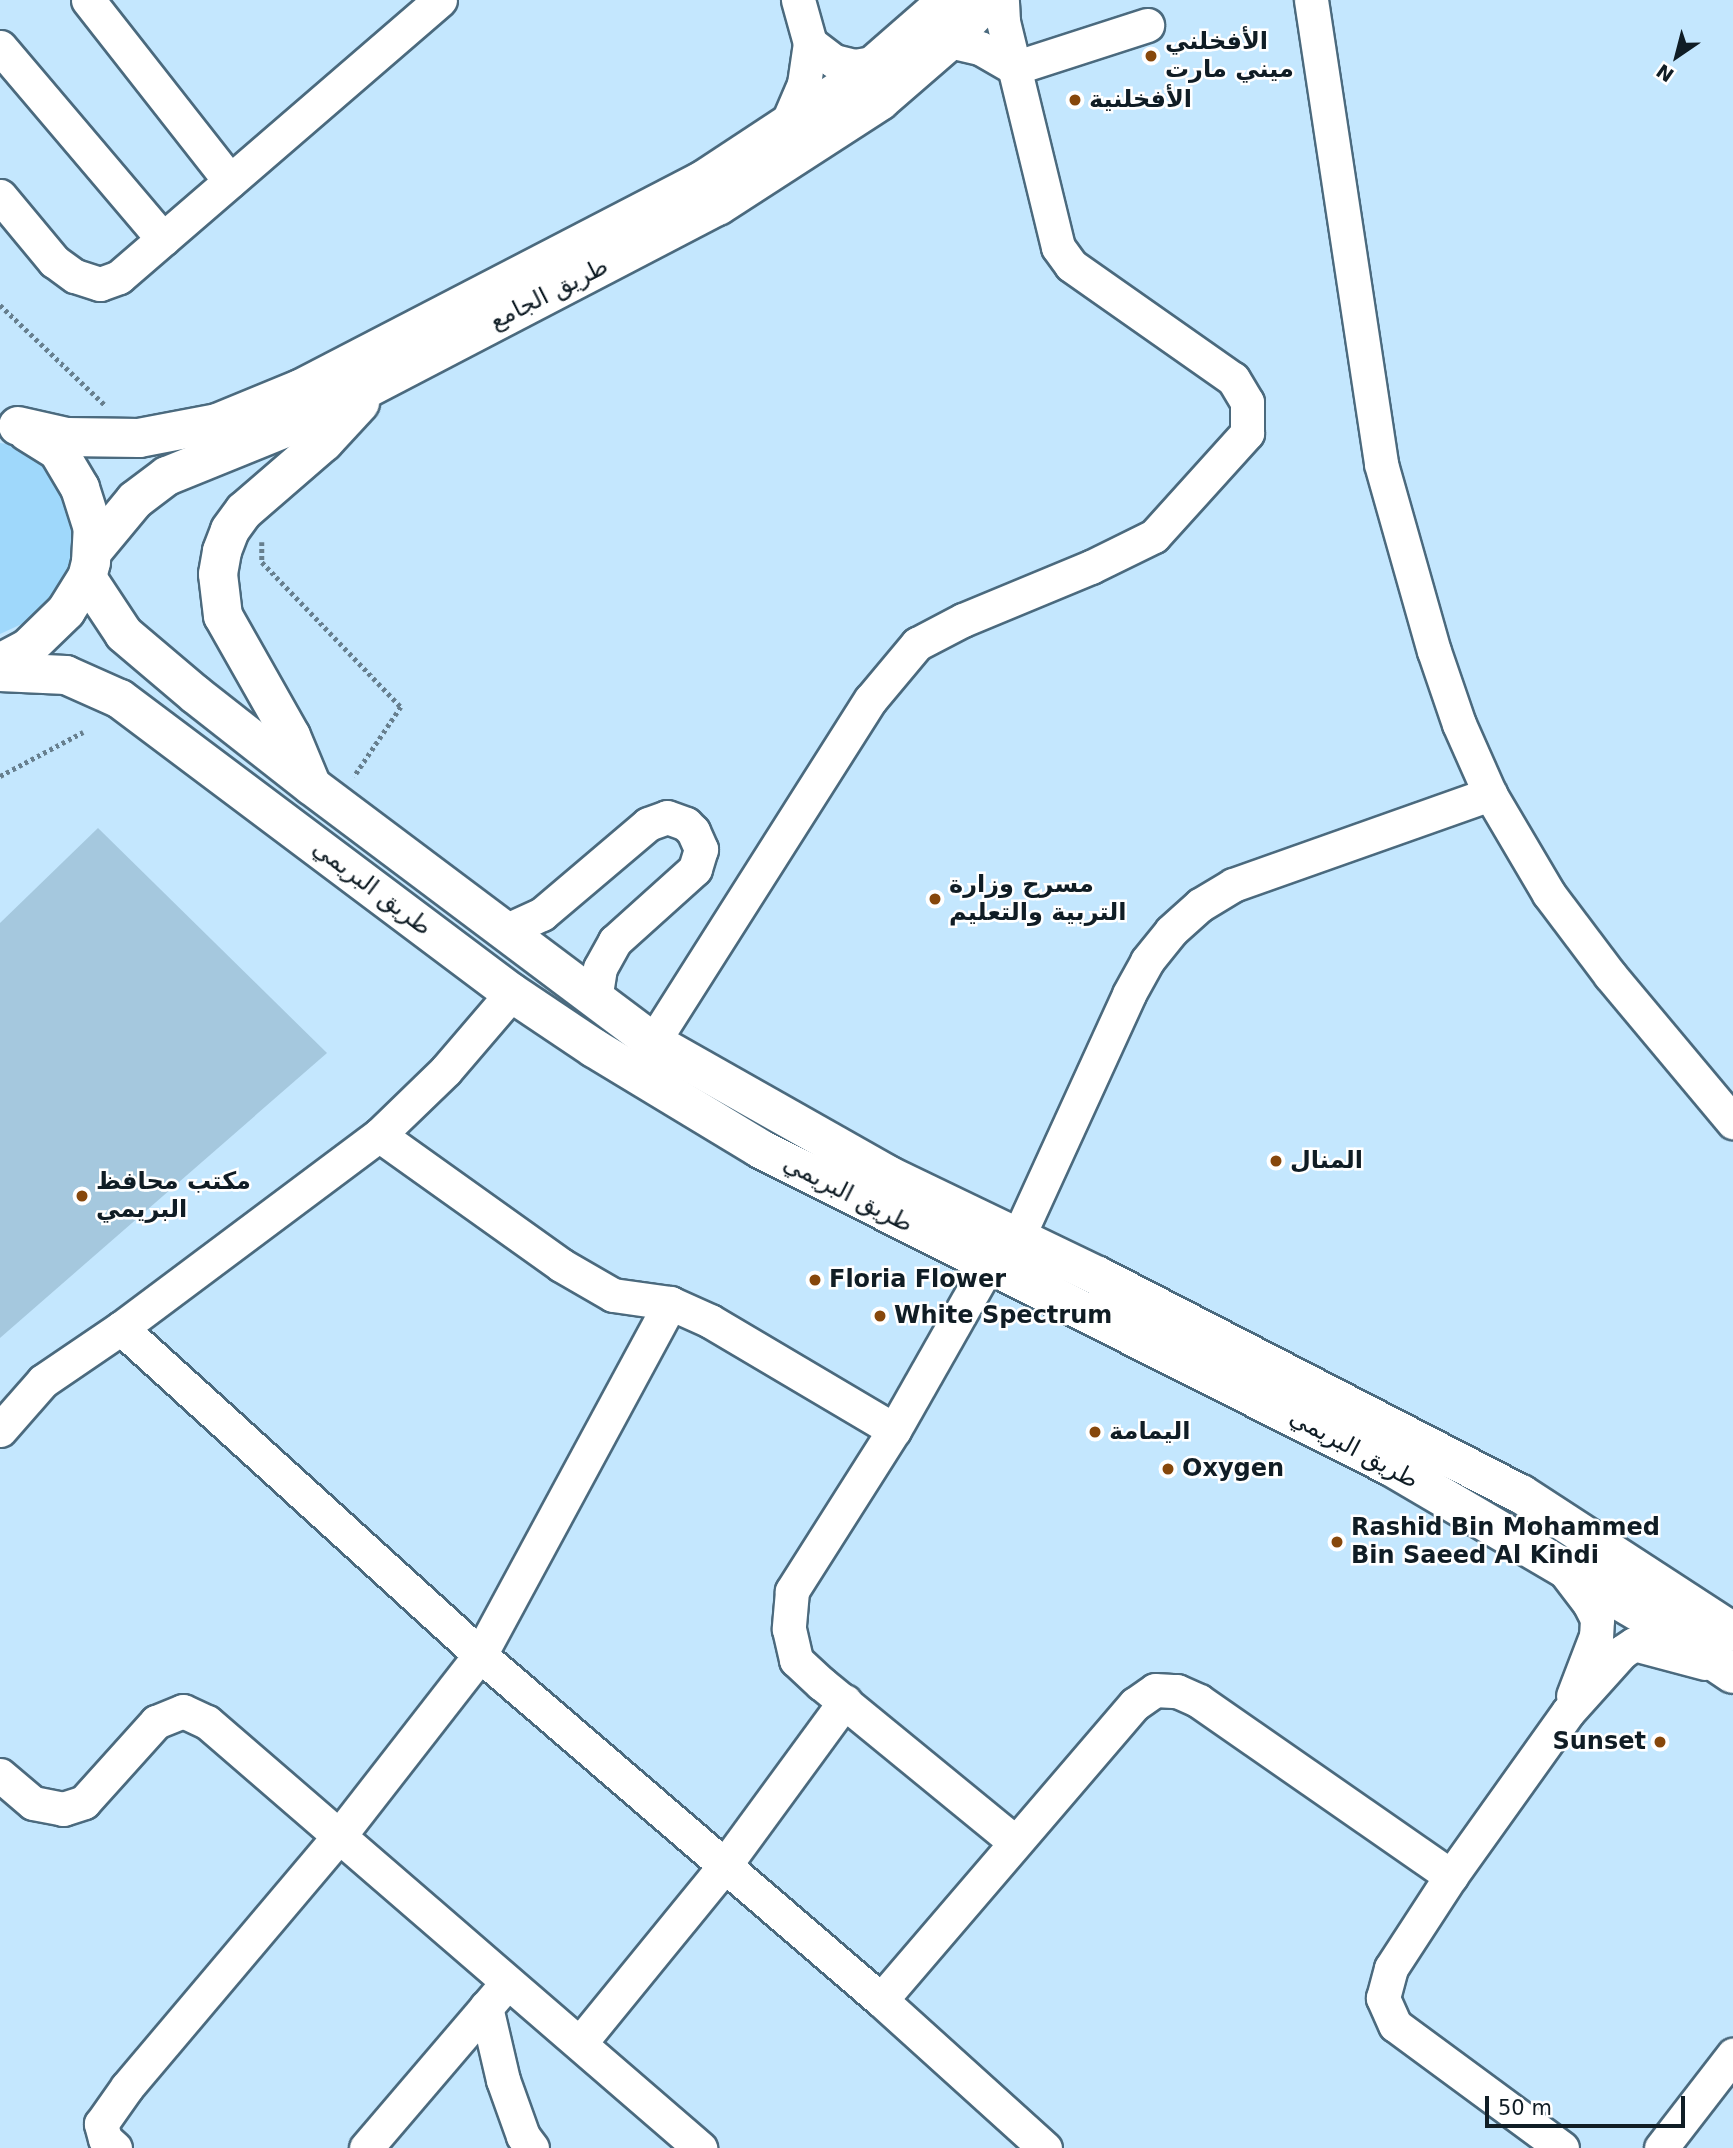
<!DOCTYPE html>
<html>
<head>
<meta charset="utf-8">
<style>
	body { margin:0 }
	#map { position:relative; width:1733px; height:2148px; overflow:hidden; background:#c4e7fe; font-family:"DejaVu Sans","Noto Sans Arabic",sans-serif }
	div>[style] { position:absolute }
	.green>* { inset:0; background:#9fd8fb }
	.building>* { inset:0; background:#a5c8de }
	.path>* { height:4.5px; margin-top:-2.25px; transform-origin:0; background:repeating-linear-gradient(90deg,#677f8e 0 3.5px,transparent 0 7px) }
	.roads { filter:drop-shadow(2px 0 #4b6a7e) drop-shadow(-2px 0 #4b6a7e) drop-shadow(0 2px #4b6a7e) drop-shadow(0 -2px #4b6a7e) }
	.minor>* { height:33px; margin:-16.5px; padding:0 16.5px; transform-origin:16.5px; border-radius:16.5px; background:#fff }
	.major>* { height:38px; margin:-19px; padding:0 19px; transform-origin:19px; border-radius:19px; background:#fff }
	.dots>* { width:19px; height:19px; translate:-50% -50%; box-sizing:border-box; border:4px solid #fff; border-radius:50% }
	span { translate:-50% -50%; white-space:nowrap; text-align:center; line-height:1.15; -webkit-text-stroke:5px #fff; paint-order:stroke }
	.poi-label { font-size:24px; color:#101d25; font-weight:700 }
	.left { translate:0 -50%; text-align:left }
	.right { translate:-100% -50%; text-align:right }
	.street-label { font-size:24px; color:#101d25 }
	.north { position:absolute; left:1642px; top:21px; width:70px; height:70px; -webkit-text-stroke:5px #fff; paint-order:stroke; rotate:215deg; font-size:19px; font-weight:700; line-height:28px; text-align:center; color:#101d25 }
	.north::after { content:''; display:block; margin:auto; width:24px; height:32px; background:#101d25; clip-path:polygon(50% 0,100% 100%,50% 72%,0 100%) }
	.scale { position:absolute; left:1485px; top:2096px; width:200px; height:32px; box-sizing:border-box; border:4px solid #101d25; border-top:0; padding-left:9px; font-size:21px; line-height:24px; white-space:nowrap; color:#101d25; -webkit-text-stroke:5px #fff; paint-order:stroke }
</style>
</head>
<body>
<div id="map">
	<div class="green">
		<i style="clip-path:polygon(0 443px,14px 445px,45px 465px,67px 495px,78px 531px,72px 582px,50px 611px,0 634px)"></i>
	</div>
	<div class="building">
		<i style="clip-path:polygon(98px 828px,327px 1053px,0 1338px,0 923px)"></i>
	</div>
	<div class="path">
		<i style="left:0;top:305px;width:146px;rotate:43.6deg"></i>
		<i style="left:262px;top:542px;width:20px;rotate:90deg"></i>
		<i style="left:262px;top:562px;width:201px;rotate:46.2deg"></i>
		<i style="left:401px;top:707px;width:84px;rotate:123.9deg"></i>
		<i style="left:0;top:776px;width:94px;rotate:-27.9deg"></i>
	</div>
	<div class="roads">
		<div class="minor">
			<i style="left:88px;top:0;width:230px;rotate:51.9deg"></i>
			<i style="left:1311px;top:0;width:469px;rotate:81.4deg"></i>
			<i style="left:1381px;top:464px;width:194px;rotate:74.2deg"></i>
			<i style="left:1434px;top:651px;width:77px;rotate:71.1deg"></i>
			<i style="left:1459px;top:724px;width:77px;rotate:66.1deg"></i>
			<i style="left:1490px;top:794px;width:116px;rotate:59.5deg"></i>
			<i style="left:1549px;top:894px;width:101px;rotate:53deg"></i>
			<i style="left:1610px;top:975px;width:192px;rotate:50.1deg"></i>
			<i style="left:949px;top:41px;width:32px;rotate:13deg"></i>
			<i style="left:980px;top:48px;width:39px;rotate:30deg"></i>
			<i style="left:810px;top:43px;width:30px;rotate:37deg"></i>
			<i style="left:834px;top:61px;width:21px;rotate:14deg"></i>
			<i style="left:854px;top:66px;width:25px;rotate:-9deg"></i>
			<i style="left:0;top:47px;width:252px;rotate:49.7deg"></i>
			<i style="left:1014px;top:68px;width:140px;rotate:-17.9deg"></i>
			<i style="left:786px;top:126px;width:46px;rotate:-66.8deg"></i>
			<i style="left:804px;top:84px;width:41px;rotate:-81.7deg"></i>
			<i style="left:810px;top:43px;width:45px;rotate:-105.6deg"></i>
			<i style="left:0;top:196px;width:85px;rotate:50.3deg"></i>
			<i style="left:54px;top:261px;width:26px;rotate:36deg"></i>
			<i style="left:75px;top:276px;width:26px;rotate:18deg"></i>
			<i style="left:100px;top:284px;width:20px;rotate:-20deg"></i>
			<i style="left:119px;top:277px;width:424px;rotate:-40.8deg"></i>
			<i style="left:505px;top:931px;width:41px;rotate:-24.7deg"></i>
			<i style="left:542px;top:914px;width:139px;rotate:-40.3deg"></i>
			<i style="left:648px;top:824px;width:20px;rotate:-20deg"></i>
			<i style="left:667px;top:817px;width:20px;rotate:20deg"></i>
			<i style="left:686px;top:824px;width:10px;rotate:45deg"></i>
			<i style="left:693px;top:831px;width:20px;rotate:66deg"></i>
			<i style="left:701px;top:849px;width:21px;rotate:107deg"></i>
			<i style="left:695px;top:869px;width:108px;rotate:138deg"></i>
			<i style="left:615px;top:941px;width:31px;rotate:119deg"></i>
			<i style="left:600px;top:968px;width:30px;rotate:99deg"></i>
			<i style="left:653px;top:1042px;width:406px;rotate:-57.6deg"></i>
			<i style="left:871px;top:699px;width:72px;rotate:-50.1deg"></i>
			<i style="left:917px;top:644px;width:52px;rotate:-27.6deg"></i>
			<i style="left:963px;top:620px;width:139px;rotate:-22.5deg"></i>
			<i style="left:1091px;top:567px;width:70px;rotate:-26.2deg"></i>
			<i style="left:1154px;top:536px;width:139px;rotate:-47.9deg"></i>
			<i style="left:1247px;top:433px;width:31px;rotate:-90deg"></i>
			<i style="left:1247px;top:402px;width:27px;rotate:-121deg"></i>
			<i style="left:1233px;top:379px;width:198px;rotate:-144.9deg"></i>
			<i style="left:1071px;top:265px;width:22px;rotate:-126deg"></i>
			<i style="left:1058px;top:247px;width:233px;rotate:-103.7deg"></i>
			<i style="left:1003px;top:21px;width:21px;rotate:-93deg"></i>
			<i style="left:379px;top:1135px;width:224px;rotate:35.5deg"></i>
			<i style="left:561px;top:1265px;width:60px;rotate:30deg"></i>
			<i style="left:613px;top:1295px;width:58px;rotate:8deg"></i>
			<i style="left:670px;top:1303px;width:44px;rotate:24.2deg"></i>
			<i style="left:710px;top:1321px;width:214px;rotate:30.6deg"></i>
			<i style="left:1018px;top:1237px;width:267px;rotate:-65.4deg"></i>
			<i style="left:1129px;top:994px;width:38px;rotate:-61deg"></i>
			<i style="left:1147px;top:961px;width:38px;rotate:-51deg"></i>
			<i style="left:1171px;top:931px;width:39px;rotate:-42deg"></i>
			<i style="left:1200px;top:905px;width:39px;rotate:-31deg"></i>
			<i style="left:1233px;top:885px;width:273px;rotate:-19.5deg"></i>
			<i style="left:989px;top:1263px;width:192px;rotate:119.6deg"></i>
			<i style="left:894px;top:1430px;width:191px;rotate:122.4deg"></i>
			<i style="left:792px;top:1591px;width:38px;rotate:95deg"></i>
			<i style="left:789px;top:1629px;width:32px;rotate:77deg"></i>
			<i style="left:796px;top:1660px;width:35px;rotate:43deg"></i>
			<i style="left:822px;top:1684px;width:249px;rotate:39.3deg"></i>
			<i style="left:121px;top:1328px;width:486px;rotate:42.3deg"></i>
			<i style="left:480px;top:1655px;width:529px;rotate:40.71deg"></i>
			<i style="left:881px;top:2000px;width:221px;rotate:42.1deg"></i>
			<i style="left:0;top:1430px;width:65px;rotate:-48.7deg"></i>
			<i style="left:43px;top:1381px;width:94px;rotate:-34.2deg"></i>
			<i style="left:121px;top:1328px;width:322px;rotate:-36.8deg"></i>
			<i style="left:379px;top:1135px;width:93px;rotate:-44.1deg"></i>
			<i style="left:446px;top:1070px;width:101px;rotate:-49.4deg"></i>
			<i style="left:1563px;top:1569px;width:43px;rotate:52.6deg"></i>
			<i style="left:1589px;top:1603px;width:18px;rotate:63deg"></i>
			<i style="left:1597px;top:1619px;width:17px;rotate:93deg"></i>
			<i style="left:1596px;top:1636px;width:64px;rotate:111deg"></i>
			<i style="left:0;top:1775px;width:43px;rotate:40.3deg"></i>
			<i style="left:33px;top:1803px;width:31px;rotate:11deg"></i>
			<i style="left:63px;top:1809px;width:22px;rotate:-18deg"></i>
			<i style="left:84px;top:1802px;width:108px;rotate:-48deg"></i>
			<i style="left:156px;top:1722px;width:29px;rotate:-22deg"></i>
			<i style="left:183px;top:1711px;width:26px;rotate:25deg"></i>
			<i style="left:207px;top:1722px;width:652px;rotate:40.83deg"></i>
			<i style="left:881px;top:2000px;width:390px;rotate:-49.4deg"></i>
			<i style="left:1135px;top:1704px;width:24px;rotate:-35deg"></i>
			<i style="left:1155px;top:1690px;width:22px;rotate:3deg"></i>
			<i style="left:1177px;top:1691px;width:24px;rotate:24deg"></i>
			<i style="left:1199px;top:1701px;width:307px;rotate:34.8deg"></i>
			<i style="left:486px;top:2007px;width:75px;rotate:76.9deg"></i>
			<i style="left:503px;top:2080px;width:59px;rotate:70.3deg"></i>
			<i style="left:523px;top:2136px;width:15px;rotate:53deg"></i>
			<i style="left:580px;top:2043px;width:230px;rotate:-50.8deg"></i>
			<i style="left:725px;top:1865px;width:203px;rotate:-53.8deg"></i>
			<i style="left:115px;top:2148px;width:13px;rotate:-138deg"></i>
			<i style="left:105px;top:2139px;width:16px;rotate:-105deg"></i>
			<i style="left:101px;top:2124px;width:45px;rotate:-54.9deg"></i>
			<i style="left:127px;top:2087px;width:329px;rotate:-49.8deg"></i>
			<i style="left:339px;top:1836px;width:229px;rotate:-52.1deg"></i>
			<i style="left:480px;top:1655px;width:400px;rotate:-61.6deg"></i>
			<i style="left:366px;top:2148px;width:217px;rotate:-49.5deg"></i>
			<i style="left:1562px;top:2148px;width:207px;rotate:-143.6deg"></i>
			<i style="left:1395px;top:2025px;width:30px;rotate:-114deg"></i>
			<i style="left:1383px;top:1998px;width:31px;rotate:-75deg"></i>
			<i style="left:1391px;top:1968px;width:110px;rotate:-56.9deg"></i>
			<i style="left:1451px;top:1876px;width:201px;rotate:-54.5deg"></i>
			<i style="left:1568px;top:1712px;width:81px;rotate:-48deg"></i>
			<i style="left:1622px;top:1652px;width:14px;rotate:-34deg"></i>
			<i style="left:1634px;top:1644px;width:73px;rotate:15deg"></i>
			<i style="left:1661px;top:2148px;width:118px;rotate:-52.3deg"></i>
		</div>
		<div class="major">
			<i style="left:18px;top:426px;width:50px;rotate:12.7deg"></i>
			<i style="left:67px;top:437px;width:72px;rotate:0.8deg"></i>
			<i style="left:139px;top:438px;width:79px;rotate:-10.9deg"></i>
			<i style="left:217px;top:423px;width:90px;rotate:-22.3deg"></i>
			<i style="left:300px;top:389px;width:453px;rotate:-27.4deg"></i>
			<i style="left:702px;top:181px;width:191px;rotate:-33.4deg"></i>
			<i style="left:861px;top:76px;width:116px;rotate:-41.1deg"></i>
			<i style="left:92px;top:552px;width:67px;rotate:-50.4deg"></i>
			<i style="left:135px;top:500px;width:40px;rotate:-37deg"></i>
			<i style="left:167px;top:476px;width:157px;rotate:-22.1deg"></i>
			<i style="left:312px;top:417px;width:458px;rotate:-27.5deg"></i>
			<i style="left:718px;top:206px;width:193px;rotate:-32.9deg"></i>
			<i style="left:880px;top:101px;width:91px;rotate:-41deg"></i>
			<i style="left:949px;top:41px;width:57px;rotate:-46.4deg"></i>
			<i style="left:87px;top:578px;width:67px;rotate:56.5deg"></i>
			<i style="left:124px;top:634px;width:94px;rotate:40.3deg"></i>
			<i style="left:196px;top:695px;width:147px;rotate:38.1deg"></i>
			<i style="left:312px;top:786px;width:426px;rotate:36.9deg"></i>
			<i style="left:653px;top:1042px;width:270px;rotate:29.5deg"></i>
			<i style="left:888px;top:1175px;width:233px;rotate:25.7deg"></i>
			<i style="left:1098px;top:1276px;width:476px;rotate:27.3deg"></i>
			<i style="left:1521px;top:1494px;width:253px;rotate:33.1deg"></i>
			<i style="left:0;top:663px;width:32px;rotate:-28deg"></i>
			<i style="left:28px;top:648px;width:53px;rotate:-44.2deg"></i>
			<i style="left:66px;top:611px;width:39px;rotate:-58deg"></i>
			<i style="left:87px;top:578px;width:16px;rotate:-76deg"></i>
			<i style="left:91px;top:562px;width:33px;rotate:-87deg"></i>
			<i style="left:93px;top:529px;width:43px;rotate:-107.6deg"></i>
			<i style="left:80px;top:488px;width:43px;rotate:-120.7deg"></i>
			<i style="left:58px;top:451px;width:36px;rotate:-148deg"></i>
			<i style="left:0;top:672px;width:66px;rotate:2.6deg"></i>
			<i style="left:66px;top:675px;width:59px;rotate:24deg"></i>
			<i style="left:120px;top:699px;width:490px;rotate:36.9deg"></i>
			<i style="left:512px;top:993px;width:99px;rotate:33.9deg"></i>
			<i style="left:594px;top:1048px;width:193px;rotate:31.2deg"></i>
			<i style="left:759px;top:1148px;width:707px;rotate:26.75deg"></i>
			<i style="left:1390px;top:1466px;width:312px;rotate:30.4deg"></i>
			<i style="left:1659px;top:1624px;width:89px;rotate:34deg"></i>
			<i style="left:311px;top:784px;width:52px;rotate:-112.6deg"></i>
			<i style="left:291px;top:736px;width:138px;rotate:-119.5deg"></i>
			<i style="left:223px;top:616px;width:42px;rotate:-96.8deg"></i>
			<i style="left:218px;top:574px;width:23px;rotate:-80deg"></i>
			<i style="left:222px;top:551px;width:22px;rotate:-69deg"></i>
			<i style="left:230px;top:530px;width:24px;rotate:-54deg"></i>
			<i style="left:244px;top:511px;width:106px;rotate:-40.8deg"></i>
			<i style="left:324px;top:442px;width:53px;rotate:-47.3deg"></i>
		</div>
	</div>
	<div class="dots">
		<i style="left:1151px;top:56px;background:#86470b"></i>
		<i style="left:1075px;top:100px;background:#86470b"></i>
		<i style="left:935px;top:899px;background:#86470b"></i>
		<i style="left:1276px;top:1161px;background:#86470b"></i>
		<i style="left:82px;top:1196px;background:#86470b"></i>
		<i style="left:815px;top:1280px;background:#86470b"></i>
		<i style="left:880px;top:1316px;background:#86470b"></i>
		<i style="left:1095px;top:1432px;background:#86470b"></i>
		<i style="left:1168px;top:1469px;background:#86470b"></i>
		<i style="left:1337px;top:1542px;background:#86470b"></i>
		<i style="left:1660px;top:1742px;background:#86470b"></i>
	</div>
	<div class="poi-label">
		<span class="left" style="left:1165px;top:56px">الأفخلني<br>ميني مارت</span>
		<span class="left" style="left:1089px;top:100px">الأفخلنية</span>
		<span class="left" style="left:949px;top:899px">مسرح وزارة<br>التربية والتعليم</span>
		<span class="left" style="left:1290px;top:1161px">المنال</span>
		<span class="left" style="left:96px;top:1196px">مكتب محافظ<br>البريمي</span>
		<span class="left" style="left:829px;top:1280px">Floria Flower</span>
		<span class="left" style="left:894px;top:1316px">White Spectrum</span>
		<span class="left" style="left:1109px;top:1432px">اليمامة</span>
		<span class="left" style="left:1182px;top:1469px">Oxygen</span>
		<span class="left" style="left:1351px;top:1542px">Rashid Bin Mohammed<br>Bin Saeed Al Kindi</span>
		<span class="right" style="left:1646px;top:1742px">Sunset</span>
	</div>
	<div class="street-label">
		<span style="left:549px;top:294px;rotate:-27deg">طريق الجامع</span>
		<span style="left:372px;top:888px;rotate:37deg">طريق البريمي</span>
		<span style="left:848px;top:1194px;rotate:27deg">طريق البريمي</span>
		<span style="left:1354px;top:1449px;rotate:28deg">طريق البريمي</span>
	</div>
	<div class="north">N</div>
	<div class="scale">50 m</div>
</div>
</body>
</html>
